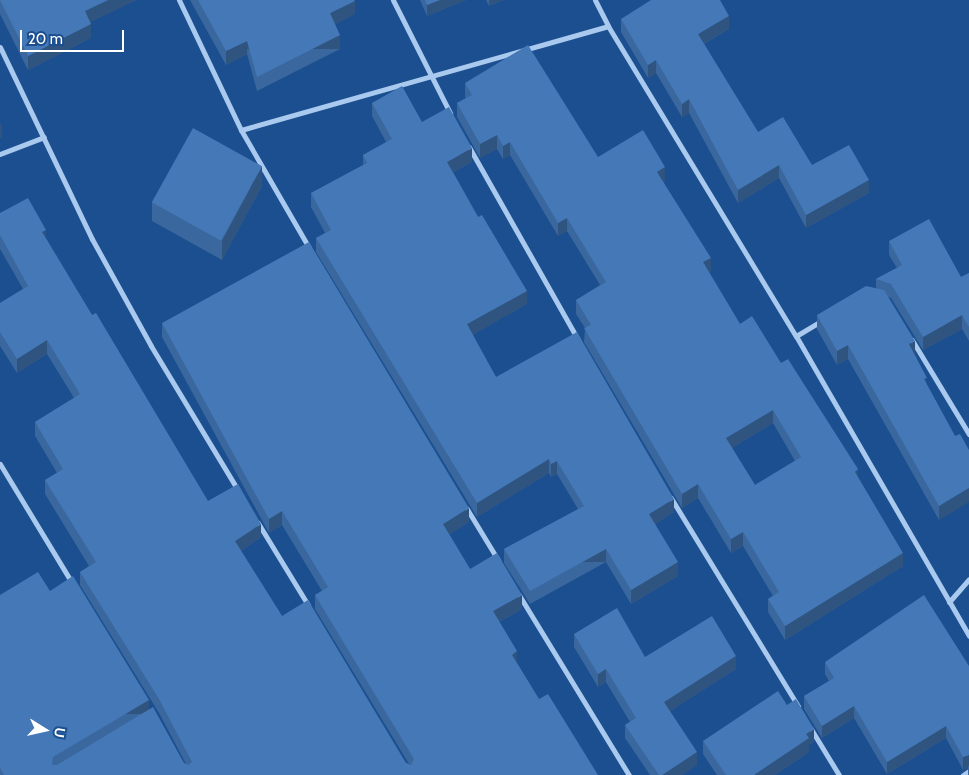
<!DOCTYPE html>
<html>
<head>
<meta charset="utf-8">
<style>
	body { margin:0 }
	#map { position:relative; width:969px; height:775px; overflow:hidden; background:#1b4f8f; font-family:Cabin,sans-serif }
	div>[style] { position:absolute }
	.minor>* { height:5px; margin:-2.5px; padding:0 2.5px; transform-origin:2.5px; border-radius:2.5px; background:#a9c9ee }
	.wall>* { inset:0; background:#3a679d }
	.shaded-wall>* { inset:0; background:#305480; transform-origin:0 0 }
	.building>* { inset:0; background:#4478b7; transform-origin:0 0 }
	span { translate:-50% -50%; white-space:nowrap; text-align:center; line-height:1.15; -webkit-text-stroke:4.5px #1b4f8f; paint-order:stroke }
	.north { position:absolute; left:20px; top:705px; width:50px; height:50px; -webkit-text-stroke:4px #1b4f8f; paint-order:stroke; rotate:100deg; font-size:14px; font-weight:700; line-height:20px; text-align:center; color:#fff }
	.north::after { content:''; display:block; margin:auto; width:18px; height:22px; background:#fff; clip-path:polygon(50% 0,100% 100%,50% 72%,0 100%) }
	.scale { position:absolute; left:20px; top:30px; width:104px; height:22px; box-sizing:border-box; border:2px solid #fff; border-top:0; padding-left:6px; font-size:15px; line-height:18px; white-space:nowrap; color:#fff; -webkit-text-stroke:4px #1b4f8f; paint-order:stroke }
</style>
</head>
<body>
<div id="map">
	<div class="minor">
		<i style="left:179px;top:0;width:144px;rotate:64.5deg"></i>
		<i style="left:241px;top:130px;width:136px;rotate:60deg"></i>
		<i style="left:393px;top:0;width:127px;rotate:63.2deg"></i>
		<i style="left:595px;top:0;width:29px;rotate:63deg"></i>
		<i style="left:608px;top:26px;width:363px;rotate:58.8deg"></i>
		<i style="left:796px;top:336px;width:346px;rotate:60deg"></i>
		<i style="left:0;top:47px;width:213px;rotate:64.4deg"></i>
		<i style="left:92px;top:239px;width:122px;rotate:61.1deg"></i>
		<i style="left:151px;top:346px;width:168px;rotate:58.9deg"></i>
		<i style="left:241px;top:130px;width:381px;rotate:-15.8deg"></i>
		<i style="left:469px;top:147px;width:222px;rotate:60.5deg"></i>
		<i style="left:0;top:154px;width:47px;rotate:-21.1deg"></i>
		<i style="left:796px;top:336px;width:29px;rotate:-31deg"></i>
		<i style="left:912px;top:340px;width:110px;rotate:58.8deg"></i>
		<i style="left:0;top:464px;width:139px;rotate:58.8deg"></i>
		<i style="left:671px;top:498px;width:244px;rotate:58.6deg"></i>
		<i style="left:467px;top:509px;width:60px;rotate:58.7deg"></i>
		<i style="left:258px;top:523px;width:96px;rotate:58.6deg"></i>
		<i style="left:519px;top:595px;width:211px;rotate:58.6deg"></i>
		<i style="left:949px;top:602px;width:30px;rotate:-49deg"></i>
		<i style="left:811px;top:729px;width:54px;rotate:58.7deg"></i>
		<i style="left:963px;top:775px;width:7px;rotate:-34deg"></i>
	</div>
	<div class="wall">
		<i style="clip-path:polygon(0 0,136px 0,90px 22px,91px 38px,28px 70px,0 14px)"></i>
		<i style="clip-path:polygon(190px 0,354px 0,355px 14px,335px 24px,340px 49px,257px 91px,247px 54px,226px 65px)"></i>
		<i style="clip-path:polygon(420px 0,466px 0,427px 16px)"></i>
		<i style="clip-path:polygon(486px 0,504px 0,489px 6px)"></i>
		<i style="clip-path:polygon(621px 19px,729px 29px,704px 44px,758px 132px,812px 165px,869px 193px,806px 228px,779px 178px,738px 203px,689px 113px,682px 117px,656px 73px,648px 78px,621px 32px)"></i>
		<i style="clip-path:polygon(evenodd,465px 83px,598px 157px,665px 180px,663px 182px,711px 271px,709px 272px,740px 324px,781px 363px,858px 477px,903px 566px,785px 640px,768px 612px,768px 599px,773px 596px,743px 546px,731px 553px,698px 498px,682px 508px,584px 342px,585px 328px,576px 314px,576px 300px,600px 285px,567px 231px,558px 236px,510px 155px,503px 159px,497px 149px,480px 158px,457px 117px,457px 103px,466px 98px,465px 97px,465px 83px,773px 423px,795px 461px,755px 485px,732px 448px,773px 423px)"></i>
		<i style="clip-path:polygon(372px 103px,422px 122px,472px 162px,453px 172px,527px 304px,472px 335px,496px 377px,674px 512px,655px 524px,678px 576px,631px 604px,606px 562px,530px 604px,504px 563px,504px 549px,578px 509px,557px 474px,551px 477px,549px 473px,477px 517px,316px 252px,316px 238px,325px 233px,311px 207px,311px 193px,363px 165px,363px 155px,386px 142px,372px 116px)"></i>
		<i style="clip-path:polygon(262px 186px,222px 260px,152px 221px,152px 202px)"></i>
		<i style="clip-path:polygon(0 213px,46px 238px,92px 315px,208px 501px,261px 537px,241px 551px,282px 616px,406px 763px,409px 764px,315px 609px,315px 595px,322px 591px,282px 525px,269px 533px,162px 337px,162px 323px,469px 522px,449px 534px,470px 569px,522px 609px,499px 622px,517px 663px,539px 699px,598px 775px,0 775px,0 595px,50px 591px,149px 710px,184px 763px,186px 764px,159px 713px,80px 585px,80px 572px,89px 566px,45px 494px,45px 480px,57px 473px,35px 436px,35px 422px,74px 398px,47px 354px,17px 373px,0 346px,0 303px,23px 289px,0 249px)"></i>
		<i style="clip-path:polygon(889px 241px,961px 277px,969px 273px,969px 341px,962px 329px,923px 350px,891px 298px,888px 297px,915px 355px,927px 385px,955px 436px,939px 520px,848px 359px,837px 365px,817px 329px,817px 315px,876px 288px,876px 279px,897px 268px,889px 255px)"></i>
		<i style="clip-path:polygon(574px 634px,645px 657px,736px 669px,670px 711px,697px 765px,682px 775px,650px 775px,625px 738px,625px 725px,630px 722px,606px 682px,598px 687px,574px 647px)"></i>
		<i style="clip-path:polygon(825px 662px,969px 666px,969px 775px,968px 775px,968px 768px,963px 770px,946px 738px,887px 774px,854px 718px,822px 738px,804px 709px,804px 696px,829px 681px,825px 674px)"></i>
		<i style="clip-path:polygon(787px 705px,814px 742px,809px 745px,809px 752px,775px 775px,717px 775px,703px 754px,703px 741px)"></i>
	</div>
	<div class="shaded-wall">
		<i style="clip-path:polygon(108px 0,136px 0,85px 25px,85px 11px)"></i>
		<i style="clip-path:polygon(440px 0,466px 0,427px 16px,427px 5px)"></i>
		<i style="clip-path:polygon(489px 0,504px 0,489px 6px)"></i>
		<i style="clip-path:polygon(355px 1px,355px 14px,330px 27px,330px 13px)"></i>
		<i style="clip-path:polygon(729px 16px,729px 29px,698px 47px,698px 34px)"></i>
		<i style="clip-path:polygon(91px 24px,91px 38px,28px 70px,28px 56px)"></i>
		<i style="left:340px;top:35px;width:14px;height:93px;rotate:90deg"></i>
		<i style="clip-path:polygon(247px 41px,247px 54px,226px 65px,226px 51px)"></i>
		<i style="clip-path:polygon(656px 60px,656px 73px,648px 78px,648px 65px)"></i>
		<i style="clip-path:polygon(689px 99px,689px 113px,682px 117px,682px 104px)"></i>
		<i style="left:2px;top:124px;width:14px;height:2px;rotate:90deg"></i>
		<i style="clip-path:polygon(497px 135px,497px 149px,480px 158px,480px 144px)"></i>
		<i style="clip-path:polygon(510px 142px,510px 155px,503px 159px,503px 146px)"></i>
		<i style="clip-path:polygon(472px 148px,472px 162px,447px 175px,447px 162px)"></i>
		<i style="clip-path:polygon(779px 165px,779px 178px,738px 203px,738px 190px)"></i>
		<i style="clip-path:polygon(262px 166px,262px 186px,222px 260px,222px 241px)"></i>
		<i style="clip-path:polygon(665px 167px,665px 180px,657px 185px,657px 172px)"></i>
		<i style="clip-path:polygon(869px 180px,869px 193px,806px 228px,806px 215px)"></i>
		<i style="clip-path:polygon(567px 218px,567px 231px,558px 236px,558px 223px)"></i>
		<i style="clip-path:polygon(46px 230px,46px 244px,42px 232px)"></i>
		<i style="clip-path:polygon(711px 258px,711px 271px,703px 276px,703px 262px)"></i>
		<i style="clip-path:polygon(527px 291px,527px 304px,467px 338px,467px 324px)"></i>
		<i style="clip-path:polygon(962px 315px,962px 329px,923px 350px,923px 337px)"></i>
		<i style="clip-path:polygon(47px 340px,47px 354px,17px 373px,17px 359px)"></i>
		<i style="clip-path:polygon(915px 341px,915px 355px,909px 358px,909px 344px)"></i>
		<i style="clip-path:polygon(848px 345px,848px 359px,837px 365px,837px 351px)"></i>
		<i style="clip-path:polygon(773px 410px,773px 423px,726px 452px,726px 438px)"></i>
		<i style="clip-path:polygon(549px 459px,549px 473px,477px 517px,477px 503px)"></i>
		<i style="clip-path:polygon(557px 461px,557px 474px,551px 477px,551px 464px)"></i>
		<i style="clip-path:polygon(858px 469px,858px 483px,855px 472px)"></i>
		<i style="clip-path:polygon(698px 484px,698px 498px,682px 508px,682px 494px)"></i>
		<i style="clip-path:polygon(969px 488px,969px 502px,939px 520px,939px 506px)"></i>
		<i style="clip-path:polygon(674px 499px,674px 512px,649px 528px,649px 514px)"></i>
		<i style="clip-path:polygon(469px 508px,469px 522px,443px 538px,443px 524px)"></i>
		<i style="clip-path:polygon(282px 511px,282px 525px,269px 533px,269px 519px)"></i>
		<i style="clip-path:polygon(261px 524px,261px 537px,235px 555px,235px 541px)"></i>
		<i style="clip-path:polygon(743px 532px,743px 546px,731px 553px,731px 539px)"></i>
		<i style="left:606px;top:549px;width:13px;height:87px;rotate:90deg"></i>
		<i style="clip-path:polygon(903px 553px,903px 566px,785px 640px,785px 626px)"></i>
		<i style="clip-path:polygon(678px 562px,678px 576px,631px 604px,631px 590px)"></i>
		<i style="clip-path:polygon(522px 595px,522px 609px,493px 625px,493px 611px)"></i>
		<i style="clip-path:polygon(517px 651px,517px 665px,512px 655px)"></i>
		<i style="clip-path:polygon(736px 656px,736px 669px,664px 715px,664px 702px)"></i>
		<i style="clip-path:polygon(606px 669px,606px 682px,598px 687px,598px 674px)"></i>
		<i style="left:149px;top:700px;width:14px;height:112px;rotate:90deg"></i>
		<i style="clip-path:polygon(854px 706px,854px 718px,822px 738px,822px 726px)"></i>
		<i style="clip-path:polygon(946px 726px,946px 738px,887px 774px,887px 762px)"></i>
		<i style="clip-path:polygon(814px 729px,814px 742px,809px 745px,809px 752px,775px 775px,754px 775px,806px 734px)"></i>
		<i style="clip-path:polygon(697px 752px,697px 765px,682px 775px,662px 775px)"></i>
		<i style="clip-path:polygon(969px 755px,969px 767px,968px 765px,968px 768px,963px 770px,963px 757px)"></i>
	</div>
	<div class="building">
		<i style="clip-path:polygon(0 0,108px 0,85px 11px,91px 24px,28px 56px)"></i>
		<i style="clip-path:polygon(198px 0,354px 0,355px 1px,330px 13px,340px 35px,257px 77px,247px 41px,226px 51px)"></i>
		<i style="clip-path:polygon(425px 0,440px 0,427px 5px)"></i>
		<i style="clip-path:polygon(651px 0,720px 0,729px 16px,698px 34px,758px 132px,783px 117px,812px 165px,849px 145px,869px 180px,806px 215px,779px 165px,738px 190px,689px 99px,682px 104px,656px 60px,648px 65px,621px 19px)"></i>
		<i style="clip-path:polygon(evenodd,528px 45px,598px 157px,643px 130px,665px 167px,657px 172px,711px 258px,703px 262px,740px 324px,752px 316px,781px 363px,788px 359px,858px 469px,855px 472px,903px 553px,785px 626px,768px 599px,779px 592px,743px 532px,731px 539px,698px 484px,682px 494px,584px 328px,591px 325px,576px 300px,606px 282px,567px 218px,558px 223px,510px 142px,503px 146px,497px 135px,480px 144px,457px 103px,472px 95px,465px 83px,528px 45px,773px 410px,801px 457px,755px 485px,726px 438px,773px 410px)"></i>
		<i style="clip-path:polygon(402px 86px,422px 122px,449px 107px,472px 148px,447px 162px,478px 217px,482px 215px,527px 291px,467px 324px,496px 377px,577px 332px,674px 499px,649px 514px,678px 562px,631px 590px,606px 549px,530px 591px,504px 549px,584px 506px,557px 461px,551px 464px,549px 459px,477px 503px,316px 238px,331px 230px,311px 193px,367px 163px,363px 155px,392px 139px,372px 103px)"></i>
		<i style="left:193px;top:128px;width:79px;height:85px;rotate:29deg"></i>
		<i style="clip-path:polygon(28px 198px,46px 230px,42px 232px,92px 315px,96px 313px,208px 501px,238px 484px,261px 524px,235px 541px,282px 616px,308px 600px,406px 763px,411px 765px,414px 759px,315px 595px,328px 587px,282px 511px,269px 519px,162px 323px,309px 242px,469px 508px,443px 524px,470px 569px,497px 553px,522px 595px,493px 611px,517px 651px,512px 655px,539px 699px,548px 694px,598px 775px,4px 775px,0 768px,0 595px,38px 572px,50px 591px,73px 576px,149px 700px,53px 757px,52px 765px,57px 765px,153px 707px,184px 763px,188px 765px,192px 762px,159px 699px,80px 572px,96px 562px,45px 480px,63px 469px,35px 422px,80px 394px,47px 340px,17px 359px,0 332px,0 303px,28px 286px,0 235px,0 213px)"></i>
		<i style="clip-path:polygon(929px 219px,961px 277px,969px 273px,969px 327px,962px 315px,923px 337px,891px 284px,876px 279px,902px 265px,889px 241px)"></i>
		<i style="clip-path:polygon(866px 286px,884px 290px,915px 341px,909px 344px,927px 378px,924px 379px,955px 436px,960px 434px,969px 450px,969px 488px,939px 506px,848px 345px,837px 351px,817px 315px)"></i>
		<i style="clip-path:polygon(924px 595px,969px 666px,969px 755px,963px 757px,946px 726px,887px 762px,854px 706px,822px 726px,804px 696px,834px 678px,825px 662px)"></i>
		<i style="clip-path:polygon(617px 608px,645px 657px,712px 616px,736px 656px,664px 702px,697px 752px,662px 775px,659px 775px,625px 725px,636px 718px,606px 669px,598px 674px,574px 634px)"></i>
		<i style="clip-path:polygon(778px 691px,787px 705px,796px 699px,814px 729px,806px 734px,809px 738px,754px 775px,726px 775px,703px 741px)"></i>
	</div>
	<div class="north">U</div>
	<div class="scale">20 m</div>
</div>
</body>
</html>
